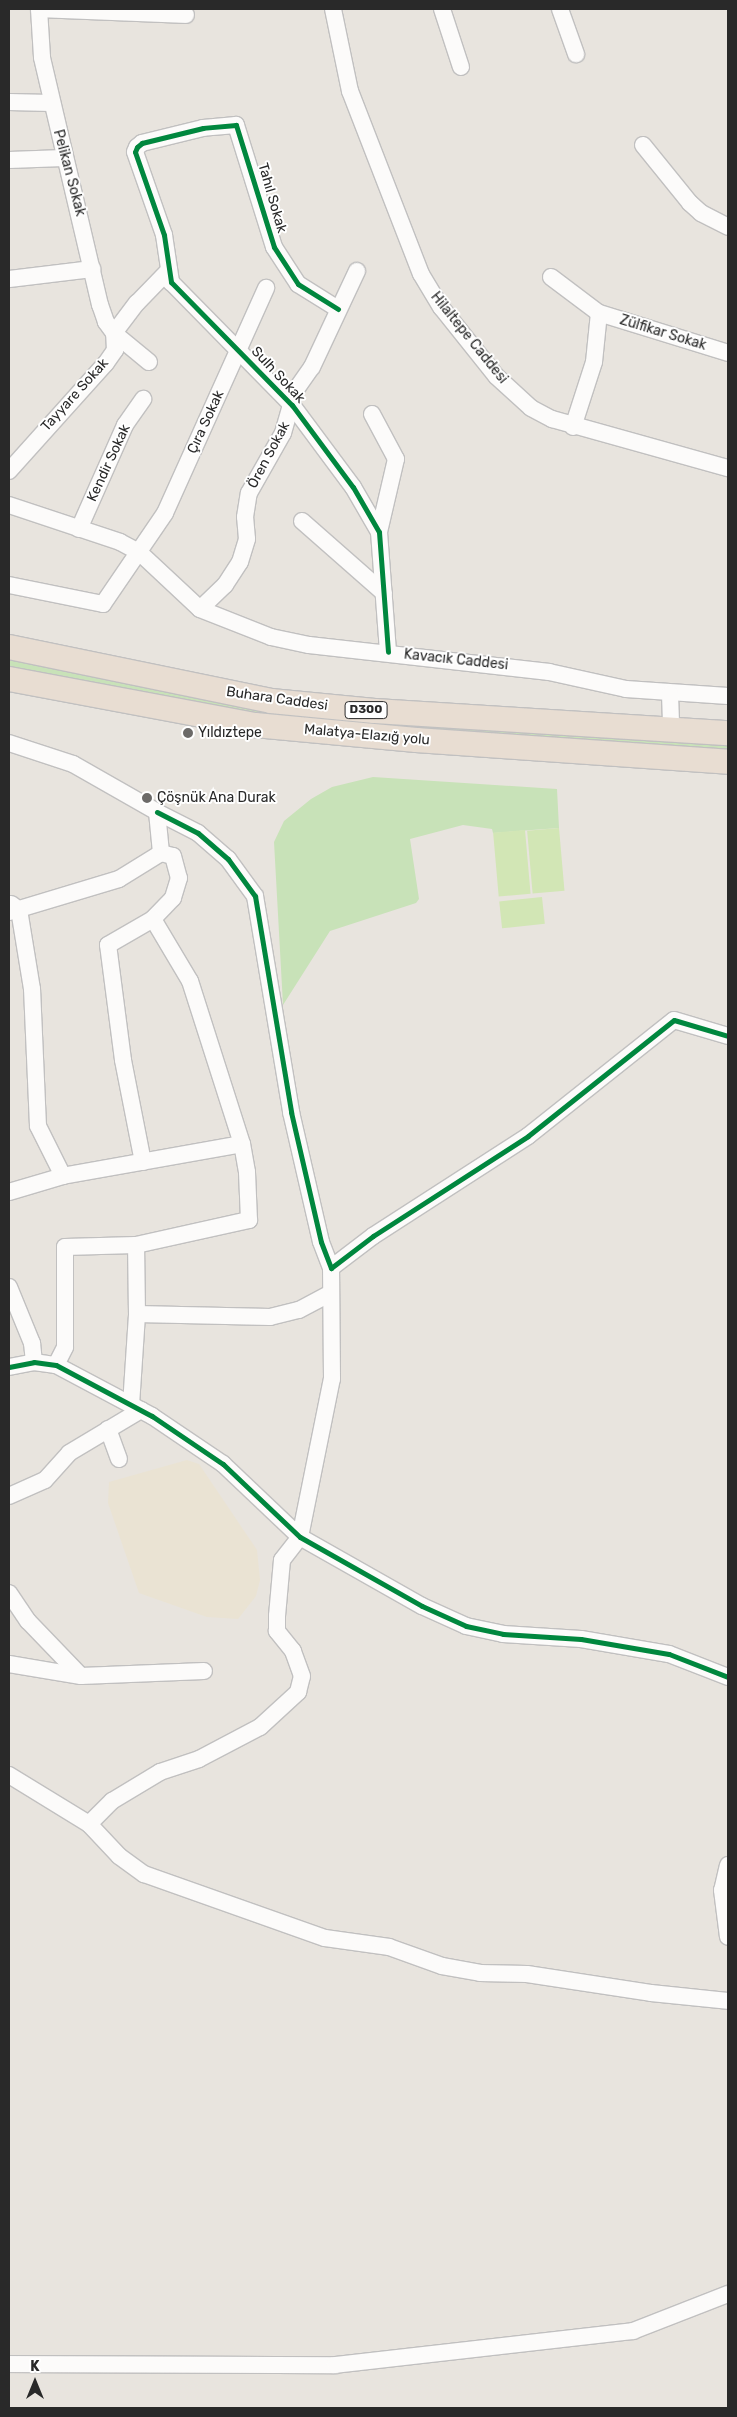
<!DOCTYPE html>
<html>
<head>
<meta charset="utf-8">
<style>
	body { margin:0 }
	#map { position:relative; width:737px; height:2417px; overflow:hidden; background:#e8e4de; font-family:Rubik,sans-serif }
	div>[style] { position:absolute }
	.education>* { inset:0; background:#eae3d3 }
	.green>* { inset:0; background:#c8e2b8 }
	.pitch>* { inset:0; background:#d2e6b5; transform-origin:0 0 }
	.roads { filter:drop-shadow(1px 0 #c1c0c0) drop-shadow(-1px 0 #c1c0c0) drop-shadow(0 1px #c1c0c0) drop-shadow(0 -1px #c1c0c0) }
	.minor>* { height:16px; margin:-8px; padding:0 8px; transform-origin:8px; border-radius:8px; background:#fcfbfa }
	.highway>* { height:24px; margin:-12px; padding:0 12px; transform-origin:12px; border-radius:12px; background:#e8ddd2 }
	.cycleway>* { height:5px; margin:-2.5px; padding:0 2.5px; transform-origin:2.5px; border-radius:2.5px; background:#00873e }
	.dots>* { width:14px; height:14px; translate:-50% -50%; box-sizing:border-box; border:2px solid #fff; border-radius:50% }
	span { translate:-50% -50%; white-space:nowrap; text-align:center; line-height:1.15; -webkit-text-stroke:4px #fff; paint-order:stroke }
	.shield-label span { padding:1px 4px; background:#fff; border:1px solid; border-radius:4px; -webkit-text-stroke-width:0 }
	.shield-label { font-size:12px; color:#292929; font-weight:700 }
	.street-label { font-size:14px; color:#292929 }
	.poi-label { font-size:14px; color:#292929 }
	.left { translate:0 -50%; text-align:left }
	.frame { position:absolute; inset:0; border:10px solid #292929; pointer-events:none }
	.north { position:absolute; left:10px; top:2357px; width:50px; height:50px; -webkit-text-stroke:4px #fff; paint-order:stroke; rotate:0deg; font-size:14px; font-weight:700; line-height:20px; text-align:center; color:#292929 }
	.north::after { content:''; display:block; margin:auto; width:18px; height:22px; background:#292929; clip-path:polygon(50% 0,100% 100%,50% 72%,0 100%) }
</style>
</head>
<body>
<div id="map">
	<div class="education">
		<i style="clip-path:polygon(187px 1460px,199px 1464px,257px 1550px,260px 1580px,256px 1596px,238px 1619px,207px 1617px,139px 1593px,108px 1503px,109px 1482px)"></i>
	</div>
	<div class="green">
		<i style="clip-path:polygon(9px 660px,217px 702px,728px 743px,728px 752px,301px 721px,133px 694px,9px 667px)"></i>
		<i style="clip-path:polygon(373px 777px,557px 789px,559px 828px,493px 833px,492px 829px,463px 825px,410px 839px,419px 899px,416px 903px,330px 931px,283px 1005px,274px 842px,284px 821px,311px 799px,332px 787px)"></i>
	</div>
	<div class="pitch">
		<i style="left:559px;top:828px;width:63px;height:32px;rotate:85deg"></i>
		<i style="left:525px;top:830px;width:64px;height:32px;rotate:85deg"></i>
		<i style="left:542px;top:897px;width:27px;height:43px;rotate:84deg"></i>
	</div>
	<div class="roads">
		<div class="minor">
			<i style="left:333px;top:9px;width:84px;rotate:78.3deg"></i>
			<i style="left:350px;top:91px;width:196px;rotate:68.8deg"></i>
			<i style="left:421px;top:274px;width:39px;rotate:59deg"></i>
			<i style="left:441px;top:307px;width:88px;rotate:51.4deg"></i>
			<i style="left:496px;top:376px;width:47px;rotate:42.4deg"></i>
			<i style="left:531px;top:408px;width:24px;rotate:28deg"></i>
			<i style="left:552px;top:419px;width:183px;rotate:15.6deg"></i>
			<i style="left:442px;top:9px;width:61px;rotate:71.9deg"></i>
			<i style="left:560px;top:9px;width:48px;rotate:70.4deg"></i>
			<i style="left:9px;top:102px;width:42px;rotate:1.4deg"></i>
			<i style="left:643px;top:145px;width:75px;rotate:51deg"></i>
			<i style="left:690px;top:203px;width:15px;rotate:42deg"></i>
			<i style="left:701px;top:213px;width:30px;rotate:27deg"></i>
			<i style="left:9px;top:160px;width:55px;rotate:-2.1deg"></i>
			<i style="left:551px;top:277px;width:60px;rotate:36.9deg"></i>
			<i style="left:9px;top:279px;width:84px;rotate:-6.9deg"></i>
			<i style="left:338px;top:309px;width:47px;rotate:-148deg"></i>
			<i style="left:298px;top:284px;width:44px;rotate:-123deg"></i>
			<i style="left:274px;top:247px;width:128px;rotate:-107.3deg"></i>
			<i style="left:236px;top:125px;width:33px;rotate:175deg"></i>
			<i style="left:203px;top:128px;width:63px;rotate:166.2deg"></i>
			<i style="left:142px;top:143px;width:6px;rotate:141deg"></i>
			<i style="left:137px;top:147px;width:5px;rotate:112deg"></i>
			<i style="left:135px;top:152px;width:88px;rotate:70.7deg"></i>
			<i style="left:164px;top:235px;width:48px;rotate:81.5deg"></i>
			<i style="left:171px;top:282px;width:173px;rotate:45.5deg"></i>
			<i style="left:292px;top:405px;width:102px;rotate:53.4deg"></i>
			<i style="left:353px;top:487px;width:52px;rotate:60deg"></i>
			<i style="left:379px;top:532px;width:120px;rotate:85.7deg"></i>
			<i style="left:149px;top:362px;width:45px;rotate:-140.4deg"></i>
			<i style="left:114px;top:333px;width:14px;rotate:-126deg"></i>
			<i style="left:106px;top:322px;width:18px;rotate:-109deg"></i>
			<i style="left:100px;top:305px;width:255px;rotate:-103.2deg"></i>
			<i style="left:42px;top:57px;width:48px;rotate:-93.6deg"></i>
			<i style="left:39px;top:9px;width:147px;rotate:2.3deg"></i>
			<i style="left:372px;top:414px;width:51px;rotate:61.9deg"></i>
			<i style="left:396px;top:459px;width:75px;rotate:103.1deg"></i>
			<i style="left:573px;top:427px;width:68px;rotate:-72.1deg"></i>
			<i style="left:594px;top:362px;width:49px;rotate:-84.2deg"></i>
			<i style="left:599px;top:313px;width:135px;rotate:17.2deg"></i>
			<i style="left:9px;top:471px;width:145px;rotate:-48.1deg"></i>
			<i style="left:106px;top:363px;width:16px;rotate:-55deg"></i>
			<i style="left:115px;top:350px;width:17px;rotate:-93deg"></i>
			<i style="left:114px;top:333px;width:38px;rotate:-53deg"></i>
			<i style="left:137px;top:303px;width:46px;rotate:-45.9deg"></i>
			<i style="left:9px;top:505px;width:117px;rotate:18.4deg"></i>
			<i style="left:120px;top:542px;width:21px;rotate:28deg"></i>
			<i style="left:139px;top:552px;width:83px;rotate:43.1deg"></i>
			<i style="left:200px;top:609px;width:76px;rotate:21.5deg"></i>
			<i style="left:271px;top:637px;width:39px;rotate:12deg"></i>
			<i style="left:309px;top:645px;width:242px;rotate:6.4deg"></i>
			<i style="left:549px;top:672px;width:79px;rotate:12.4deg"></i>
			<i style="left:626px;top:689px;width:102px;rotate:3.9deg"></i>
			<i style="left:302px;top:521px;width:109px;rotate:41.3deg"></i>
			<i style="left:79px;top:529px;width:114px;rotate:-66.1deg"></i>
			<i style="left:125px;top:425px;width:32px;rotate:-55deg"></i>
			<i style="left:9px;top:585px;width:96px;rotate:11.4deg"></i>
			<i style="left:103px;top:604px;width:110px;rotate:-55.7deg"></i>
			<i style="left:165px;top:513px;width:247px;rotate:-65.8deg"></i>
			<i style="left:200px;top:609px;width:35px;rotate:-44deg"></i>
			<i style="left:225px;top:585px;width:27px;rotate:-57deg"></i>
			<i style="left:240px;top:562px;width:24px;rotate:-73deg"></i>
			<i style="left:247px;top:539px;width:22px;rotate:-95deg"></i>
			<i style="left:245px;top:517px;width:24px;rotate:-81deg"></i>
			<i style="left:249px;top:493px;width:69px;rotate:-60.5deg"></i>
			<i style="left:283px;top:433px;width:44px;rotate:-74.1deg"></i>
			<i style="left:295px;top:391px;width:29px;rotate:-55deg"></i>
			<i style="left:312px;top:367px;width:106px;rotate:-64.9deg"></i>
			<i style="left:670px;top:694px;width:36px;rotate:88deg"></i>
			<i style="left:9px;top:743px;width:67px;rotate:18.2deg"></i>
			<i style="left:73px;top:764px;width:97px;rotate:29.7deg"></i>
			<i style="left:157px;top:812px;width:41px;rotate:84.4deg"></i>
			<i style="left:161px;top:853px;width:49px;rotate:148.2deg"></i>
			<i style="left:119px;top:879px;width:115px;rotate:163.3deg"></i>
			<i style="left:157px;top:812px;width:46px;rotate:27.1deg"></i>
			<i style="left:198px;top:833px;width:40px;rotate:41deg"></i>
			<i style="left:228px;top:859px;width:46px;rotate:53.9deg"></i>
			<i style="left:255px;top:896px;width:219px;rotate:80.5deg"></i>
			<i style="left:291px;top:1112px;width:133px;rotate:77deg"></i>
			<i style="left:321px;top:1242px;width:28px;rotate:69deg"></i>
			<i style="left:331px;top:1268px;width:53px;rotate:-37.3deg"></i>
			<i style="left:373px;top:1236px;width:184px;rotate:-32.8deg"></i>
			<i style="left:528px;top:1136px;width:186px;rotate:-38.5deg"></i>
			<i style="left:674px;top:1020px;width:56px;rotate:16.5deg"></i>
			<i style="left:161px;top:853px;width:12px;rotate:14deg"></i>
			<i style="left:173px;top:856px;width:23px;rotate:75deg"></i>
			<i style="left:179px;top:878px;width:21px;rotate:107deg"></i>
			<i style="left:173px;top:898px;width:29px;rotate:134deg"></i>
			<i style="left:153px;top:919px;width:72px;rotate:59.2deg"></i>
			<i style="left:190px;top:981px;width:171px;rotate:72.3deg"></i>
			<i style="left:143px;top:1162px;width:104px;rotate:-101.1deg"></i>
			<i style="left:123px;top:1060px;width:116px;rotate:-97.4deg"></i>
			<i style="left:108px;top:945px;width:52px;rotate:-30deg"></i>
			<i style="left:9px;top:1192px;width:56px;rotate:-16.5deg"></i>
			<i style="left:63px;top:1176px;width:56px;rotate:-116.6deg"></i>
			<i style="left:38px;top:1126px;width:137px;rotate:-92.5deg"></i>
			<i style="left:32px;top:989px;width:80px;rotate:-99.3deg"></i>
			<i style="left:19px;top:910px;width:10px;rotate:-143deg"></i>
			<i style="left:9px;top:1287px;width:61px;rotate:67.7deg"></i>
			<i style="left:32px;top:1343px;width:19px;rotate:84deg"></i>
			<i style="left:137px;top:1314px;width:133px;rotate:1.3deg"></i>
			<i style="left:270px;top:1317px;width:30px;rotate:-14deg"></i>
			<i style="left:299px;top:1310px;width:36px;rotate:-28deg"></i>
			<i style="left:56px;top:1365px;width:20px;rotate:-63deg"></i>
			<i style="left:65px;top:1347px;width:100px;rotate:-90deg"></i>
			<i style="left:65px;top:1247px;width:71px;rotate:-1.6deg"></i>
			<i style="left:136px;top:1245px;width:116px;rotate:-12.5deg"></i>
			<i style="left:249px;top:1220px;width:48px;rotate:-92.4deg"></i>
			<i style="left:247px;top:1172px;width:28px;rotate:-100deg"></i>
			<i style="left:242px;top:1144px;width:182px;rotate:169.9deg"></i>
			<i style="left:9px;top:1367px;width:25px;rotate:-11deg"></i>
			<i style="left:34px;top:1362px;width:22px;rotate:8deg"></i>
			<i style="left:56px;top:1365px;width:109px;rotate:28deg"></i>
			<i style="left:152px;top:1416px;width:86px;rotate:34.1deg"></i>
			<i style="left:223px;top:1464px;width:106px;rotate:43.5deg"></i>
			<i style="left:300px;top:1537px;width:140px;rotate:29.5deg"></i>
			<i style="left:422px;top:1606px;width:48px;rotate:24.4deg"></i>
			<i style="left:466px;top:1626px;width:38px;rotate:12deg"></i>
			<i style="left:503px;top:1634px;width:78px;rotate:3.7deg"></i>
			<i style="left:581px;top:1639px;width:89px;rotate:9.7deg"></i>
			<i style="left:669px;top:1654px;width:63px;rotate:21.3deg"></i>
			<i style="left:131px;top:1405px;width:91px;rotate:-86.2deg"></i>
			<i style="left:137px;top:1314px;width:69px;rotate:-90.8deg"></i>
			<i style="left:108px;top:1429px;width:32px;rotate:70deg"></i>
			<i style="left:9px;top:1496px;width:39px;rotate:-24deg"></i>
			<i style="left:45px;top:1480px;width:36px;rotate:-48deg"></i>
			<i style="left:69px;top:1453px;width:84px;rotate:-30.8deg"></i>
			<i style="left:9px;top:1593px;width:34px;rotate:56deg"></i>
			<i style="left:28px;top:1621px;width:76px;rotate:46.1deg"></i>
			<i style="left:81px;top:1676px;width:123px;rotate:-2.3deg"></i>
			<i style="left:9px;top:1664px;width:73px;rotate:9.5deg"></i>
			<i style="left:9px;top:1775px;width:94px;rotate:31.5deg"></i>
			<i style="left:89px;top:1824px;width:33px;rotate:-45deg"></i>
			<i style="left:112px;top:1801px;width:56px;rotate:-31.1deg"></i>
			<i style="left:160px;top:1772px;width:41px;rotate:-18.4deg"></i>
			<i style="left:199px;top:1759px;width:69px;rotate:-27.7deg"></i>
			<i style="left:260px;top:1727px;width:52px;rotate:-42.6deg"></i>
			<i style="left:298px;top:1692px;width:16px;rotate:-76deg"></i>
			<i style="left:302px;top:1676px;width:27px;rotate:-110deg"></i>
			<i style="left:293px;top:1651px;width:26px;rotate:-129deg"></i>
			<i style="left:277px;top:1631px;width:15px;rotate:-90deg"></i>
			<i style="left:277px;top:1616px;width:56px;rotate:-84.9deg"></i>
			<i style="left:282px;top:1560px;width:29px;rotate:-52deg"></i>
			<i style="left:300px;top:1537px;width:161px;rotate:-78.6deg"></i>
			<i style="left:332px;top:1379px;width:111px;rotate:-90.5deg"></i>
			<i style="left:89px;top:1824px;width:44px;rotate:46.8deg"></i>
			<i style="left:119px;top:1856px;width:31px;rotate:36deg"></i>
			<i style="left:144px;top:1874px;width:192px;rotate:19.5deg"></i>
			<i style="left:325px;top:1938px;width:65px;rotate:8deg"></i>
			<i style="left:389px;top:1947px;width:56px;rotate:19.7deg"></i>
			<i style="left:442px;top:1966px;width:39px;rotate:10deg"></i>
			<i style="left:480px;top:1973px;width:47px;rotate:1.2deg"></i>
			<i style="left:527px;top:1974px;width:125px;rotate:8.7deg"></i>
			<i style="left:651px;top:1993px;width:77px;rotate:5.9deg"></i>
			<i style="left:728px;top:1865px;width:26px;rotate:103deg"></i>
			<i style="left:722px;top:1890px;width:47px;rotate:82.7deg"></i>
			<i style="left:9px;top:2364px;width:326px;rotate:0.2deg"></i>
			<i style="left:335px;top:2365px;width:300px;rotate:-6.5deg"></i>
			<i style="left:633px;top:2331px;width:102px;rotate:-21.3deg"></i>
		</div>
		<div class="highway">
			<i style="left:9px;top:647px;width:268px;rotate:11.6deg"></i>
			<i style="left:271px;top:701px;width:104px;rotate:5.5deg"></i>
			<i style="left:375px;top:711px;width:354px;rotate:3.6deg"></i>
			<i style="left:9px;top:679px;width:250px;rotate:10.6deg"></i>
			<i style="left:255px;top:725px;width:162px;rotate:5.3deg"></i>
			<i style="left:416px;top:740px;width:313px;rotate:4deg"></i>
		</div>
	</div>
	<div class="cycleway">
		<i style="left:338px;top:309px;width:47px;rotate:-148deg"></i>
		<i style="left:298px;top:284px;width:44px;rotate:-123deg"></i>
		<i style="left:274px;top:247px;width:128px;rotate:-107.3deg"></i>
		<i style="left:236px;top:125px;width:33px;rotate:175deg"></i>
		<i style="left:203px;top:128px;width:63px;rotate:166.2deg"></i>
		<i style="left:142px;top:143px;width:6px;rotate:141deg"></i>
		<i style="left:137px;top:147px;width:5px;rotate:112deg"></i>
		<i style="left:135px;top:152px;width:88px;rotate:70.7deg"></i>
		<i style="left:164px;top:235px;width:48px;rotate:81.5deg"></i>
		<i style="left:171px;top:282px;width:173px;rotate:45.5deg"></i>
		<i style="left:292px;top:405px;width:102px;rotate:53.4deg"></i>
		<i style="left:353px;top:487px;width:52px;rotate:60deg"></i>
		<i style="left:379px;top:532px;width:120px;rotate:85.7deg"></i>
		<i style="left:157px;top:812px;width:46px;rotate:27.1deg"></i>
		<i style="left:198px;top:833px;width:40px;rotate:41deg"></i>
		<i style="left:228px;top:859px;width:46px;rotate:53.9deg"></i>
		<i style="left:255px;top:896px;width:219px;rotate:80.5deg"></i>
		<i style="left:291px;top:1112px;width:133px;rotate:77deg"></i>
		<i style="left:321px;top:1242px;width:28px;rotate:69deg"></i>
		<i style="left:331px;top:1268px;width:53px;rotate:-37.3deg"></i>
		<i style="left:373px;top:1236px;width:184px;rotate:-32.8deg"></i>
		<i style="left:528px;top:1136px;width:186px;rotate:-38.5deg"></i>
		<i style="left:674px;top:1020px;width:56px;rotate:16.5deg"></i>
		<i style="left:9px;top:1367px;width:25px;rotate:-11deg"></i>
		<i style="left:34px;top:1362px;width:22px;rotate:8deg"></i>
		<i style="left:56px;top:1365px;width:109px;rotate:28deg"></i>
		<i style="left:152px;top:1416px;width:86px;rotate:34.1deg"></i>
		<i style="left:223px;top:1464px;width:106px;rotate:43.5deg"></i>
		<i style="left:300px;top:1537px;width:140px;rotate:29.5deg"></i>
		<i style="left:422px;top:1606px;width:48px;rotate:24.4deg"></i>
		<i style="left:466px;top:1626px;width:38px;rotate:12deg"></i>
		<i style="left:503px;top:1634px;width:78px;rotate:3.7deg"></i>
		<i style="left:581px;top:1639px;width:89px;rotate:9.7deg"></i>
		<i style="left:669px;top:1654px;width:63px;rotate:21.3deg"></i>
	</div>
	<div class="dots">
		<i style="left:188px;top:733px;background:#6c6a68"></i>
		<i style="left:147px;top:798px;background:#6c6a68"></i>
	</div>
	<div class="shield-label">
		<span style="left:366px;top:710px">D300</span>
	</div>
	<div class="street-label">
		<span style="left:69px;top:173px;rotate:75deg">Pelikan Sokak</span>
		<span style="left:272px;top:198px;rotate:74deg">Tahıl Sokak</span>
		<span style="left:663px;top:333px;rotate:17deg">Zülfikar Sokak</span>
		<span style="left:469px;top:338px;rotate:51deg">Hilaltepe Caddesi</span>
		<span style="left:278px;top:375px;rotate:47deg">Sulh Sokak</span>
		<span style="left:75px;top:395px;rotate:-48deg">Tayyare Sokak</span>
		<span style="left:206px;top:422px;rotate:-65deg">Çıra Sokak</span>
		<span style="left:269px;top:455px;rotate:-62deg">Ören Sokak</span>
		<span style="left:109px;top:463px;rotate:-65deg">Kendir Sokak</span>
		<span style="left:456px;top:660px;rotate:6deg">Kavacık Caddesi</span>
		<span style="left:277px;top:699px;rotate:8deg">Buhara Caddesi</span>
		<span style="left:367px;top:735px;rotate:5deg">Malatya-Elazığ yolu</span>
	</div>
	<div class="poi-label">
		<span class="left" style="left:198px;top:733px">Yıldıztepe</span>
		<span class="left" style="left:157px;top:798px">Çöşnük Ana Durak</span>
	</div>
	<div class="frame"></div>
	<div class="north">K</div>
</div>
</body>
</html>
